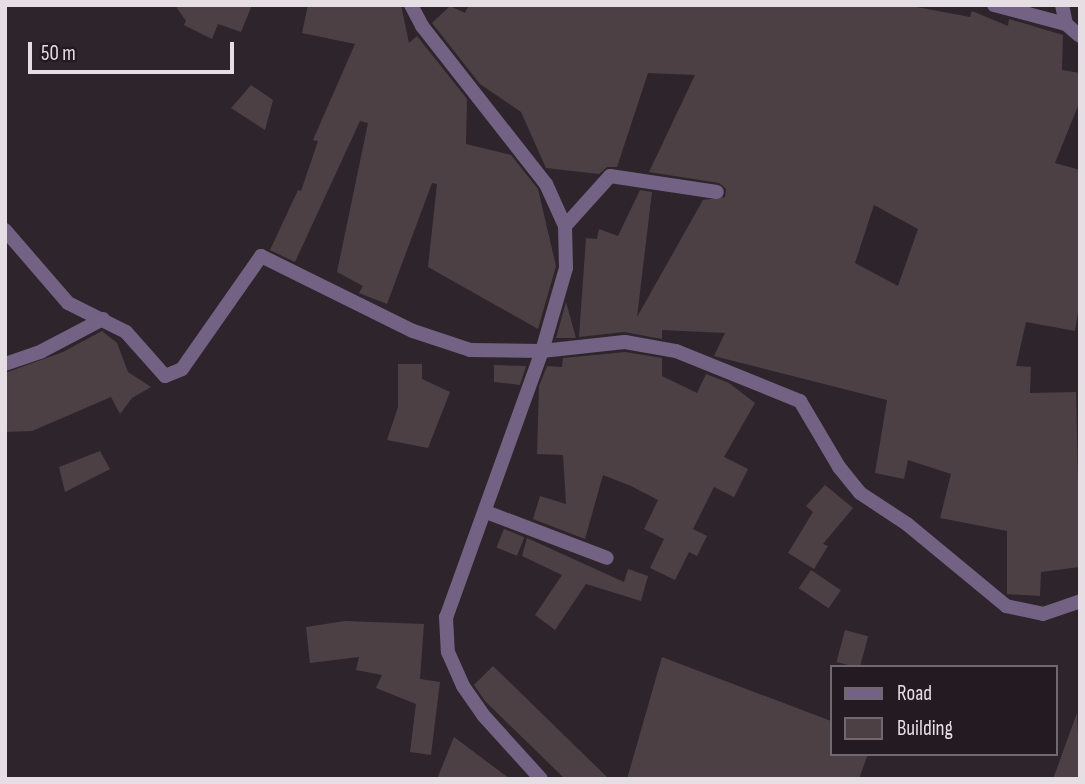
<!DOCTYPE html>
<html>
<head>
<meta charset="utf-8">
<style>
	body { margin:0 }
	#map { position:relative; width:1085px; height:784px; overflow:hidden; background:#2e242c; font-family:"Sofia Sans Condensed",sans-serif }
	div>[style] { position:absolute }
	.building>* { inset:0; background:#4d4044; transform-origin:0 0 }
	.minor>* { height:14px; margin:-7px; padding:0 7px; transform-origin:7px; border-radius:7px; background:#736283 }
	span { translate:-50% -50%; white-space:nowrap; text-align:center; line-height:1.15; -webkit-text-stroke:5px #241b22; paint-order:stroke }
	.frame { position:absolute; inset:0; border:7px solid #e5dee3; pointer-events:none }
	.legend { position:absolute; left:830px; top:665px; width:228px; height:91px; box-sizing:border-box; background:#241b22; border:2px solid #71696f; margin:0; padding:9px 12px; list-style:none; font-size:21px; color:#e5dee3 }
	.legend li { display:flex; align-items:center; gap:14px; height:35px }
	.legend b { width:35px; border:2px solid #71696f }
	.scale { position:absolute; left:28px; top:42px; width:206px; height:32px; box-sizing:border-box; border:4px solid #e5dee3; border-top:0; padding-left:9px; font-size:21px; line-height:24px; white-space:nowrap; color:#e5dee3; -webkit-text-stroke:5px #241b22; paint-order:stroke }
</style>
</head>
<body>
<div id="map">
	<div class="building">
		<i style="clip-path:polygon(175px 5px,252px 5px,241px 32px,218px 24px,212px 39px,184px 25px,186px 21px)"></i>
		<i style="clip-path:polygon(308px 5px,401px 5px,409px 43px,417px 36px,467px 99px,466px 144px,511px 155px,538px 189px,556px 266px,538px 329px,428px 267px,437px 184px,432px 183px,387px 304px,359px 293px,363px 286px,337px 272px,368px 123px,360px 121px,295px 262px,270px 250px,298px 190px,301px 191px,318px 141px,313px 140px,355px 44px,302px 33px)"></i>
		<i style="clip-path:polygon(evenodd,469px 5px,906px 5px,970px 17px,972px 11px,1008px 26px,1009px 19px,1063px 35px,1062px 70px,1080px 73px,1080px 101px,1055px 163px,1080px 170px,1080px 299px,1075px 331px,1026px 322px,1016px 366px,1031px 367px,1030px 393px,1076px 392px,1080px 567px,1041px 572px,1040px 596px,1007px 594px,1007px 531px,940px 518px,951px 474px,908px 460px,904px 479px,875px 473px,887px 400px,714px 356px,725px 333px,662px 330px,662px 339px,624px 332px,579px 337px,586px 238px,597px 239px,599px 229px,618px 236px,640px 190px,652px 192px,637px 317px,703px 200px,725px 197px,726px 189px,719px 183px,649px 172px,695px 75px,648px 73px,617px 167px,607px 167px,599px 174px,546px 168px,521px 112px,480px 84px,432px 23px,450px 6px,465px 13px,469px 5px,874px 205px,918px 229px,898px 286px,855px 263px,874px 205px)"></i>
		<i style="clip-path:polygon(251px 85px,273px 100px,265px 130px,231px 108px)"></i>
		<i style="clip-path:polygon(566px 302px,576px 338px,556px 338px)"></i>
		<i style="clip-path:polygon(102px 331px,117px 343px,128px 372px,151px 387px,132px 398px,120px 414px,111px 397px,32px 431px,5px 432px,5px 373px,63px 352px)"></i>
		<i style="clip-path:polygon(625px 352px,662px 358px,662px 376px,697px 393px,706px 374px,729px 383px,755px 403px,724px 457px,748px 469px,734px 497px,714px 487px,693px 529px,707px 536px,697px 556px,689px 552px,675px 580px,650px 568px,664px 539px,644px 529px,658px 500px,631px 486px,603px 475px,585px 539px,533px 519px,540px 496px,566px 504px,563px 455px,537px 454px,539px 386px,547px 366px,562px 367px,563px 358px)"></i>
		<i style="clip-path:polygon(398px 364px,422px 364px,422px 379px,450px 392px,428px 448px,387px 440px,398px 407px)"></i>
		<i style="clip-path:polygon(494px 365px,526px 366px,520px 385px,494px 382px)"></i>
		<i style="clip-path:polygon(100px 451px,110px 469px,65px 492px,59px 467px)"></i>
		<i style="clip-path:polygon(825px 485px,853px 508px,823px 544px,828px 546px,814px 569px,788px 553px,813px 512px,806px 506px)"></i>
		<i style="left:504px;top:529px;width:22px;height:20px;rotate:22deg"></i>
		<i style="clip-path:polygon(527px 538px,624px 582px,628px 569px,648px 576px,641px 601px,586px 584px,555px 630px,535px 615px,562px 575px,522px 556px)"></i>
		<i style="left:811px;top:570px;width:36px;height:22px;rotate:34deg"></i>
		<i style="clip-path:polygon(345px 621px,424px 624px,420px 679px,440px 682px,431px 755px,410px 752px,416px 704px,376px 688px,382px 675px,356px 670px,359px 657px,310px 663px,306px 627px)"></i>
		<i style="left:845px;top:630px;width:24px;height:33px;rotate:15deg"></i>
		<i style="clip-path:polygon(662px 657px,831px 721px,831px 754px,868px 754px,859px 779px,627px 779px)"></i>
		<i style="clip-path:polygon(493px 666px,609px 779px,565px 779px,485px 701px,474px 685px)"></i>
		<i style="clip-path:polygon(1077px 713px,1080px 779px,1053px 779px)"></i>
		<i style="clip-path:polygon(454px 737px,510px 779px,437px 779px)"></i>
	</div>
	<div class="minor">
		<i style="left:411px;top:5px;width:24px;rotate:62deg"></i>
		<i style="left:422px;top:26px;width:201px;rotate:51.9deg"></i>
		<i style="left:546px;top:184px;width:46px;rotate:65.7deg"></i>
		<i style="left:565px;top:226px;width:42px;rotate:88.6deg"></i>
		<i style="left:566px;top:268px;width:86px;rotate:106.1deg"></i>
		<i style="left:542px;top:351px;width:283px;rotate:109.8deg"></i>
		<i style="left:446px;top:617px;width:35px;rotate:87deg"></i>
		<i style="left:448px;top:652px;width:37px;rotate:66deg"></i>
		<i style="left:463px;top:686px;width:35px;rotate:55deg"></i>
		<i style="left:483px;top:715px;width:86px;rotate:47.8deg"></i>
		<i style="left:994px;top:5px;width:74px;rotate:14.8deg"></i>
		<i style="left:1062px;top:5px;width:19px;rotate:78deg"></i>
		<i style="left:1066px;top:24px;width:18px;rotate:41deg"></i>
		<i style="left:565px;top:226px;width:67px;rotate:-48deg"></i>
		<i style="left:610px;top:176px;width:108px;rotate:8.5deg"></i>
		<i style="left:5px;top:230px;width:96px;rotate:49.2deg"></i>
		<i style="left:68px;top:303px;width:65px;rotate:26.6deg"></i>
		<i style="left:126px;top:332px;width:59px;rotate:48.4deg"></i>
		<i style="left:165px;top:376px;width:18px;rotate:-22deg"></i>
		<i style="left:182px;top:369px;width:138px;rotate:-55deg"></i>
		<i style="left:261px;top:256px;width:169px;rotate:26.3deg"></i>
		<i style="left:413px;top:331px;width:60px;rotate:18.4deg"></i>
		<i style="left:470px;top:350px;width:72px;rotate:0.8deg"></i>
		<i style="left:542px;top:351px;width:83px;rotate:-6.2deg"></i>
		<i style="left:625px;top:342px;width:52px;rotate:10deg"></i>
		<i style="left:676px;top:351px;width:134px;rotate:22deg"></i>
		<i style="left:800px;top:401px;width:77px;rotate:59.4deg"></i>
		<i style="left:839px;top:467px;width:33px;rotate:51deg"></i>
		<i style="left:860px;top:493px;width:56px;rotate:33.4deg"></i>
		<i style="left:907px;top:524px;width:129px;rotate:39.6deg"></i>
		<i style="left:1006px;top:606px;width:38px;rotate:12deg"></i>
		<i style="left:1043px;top:614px;width:39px;rotate:-19deg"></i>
		<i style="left:5px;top:364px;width:39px;rotate:-19deg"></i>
		<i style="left:42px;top:351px;width:69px;rotate:-27.7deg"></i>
		<i style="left:486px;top:512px;width:129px;rotate:20.8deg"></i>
	</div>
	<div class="frame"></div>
	<ul class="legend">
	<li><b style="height:9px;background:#736283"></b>Road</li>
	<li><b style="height:19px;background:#4d4044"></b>Building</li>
	</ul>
	<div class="scale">50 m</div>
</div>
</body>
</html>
